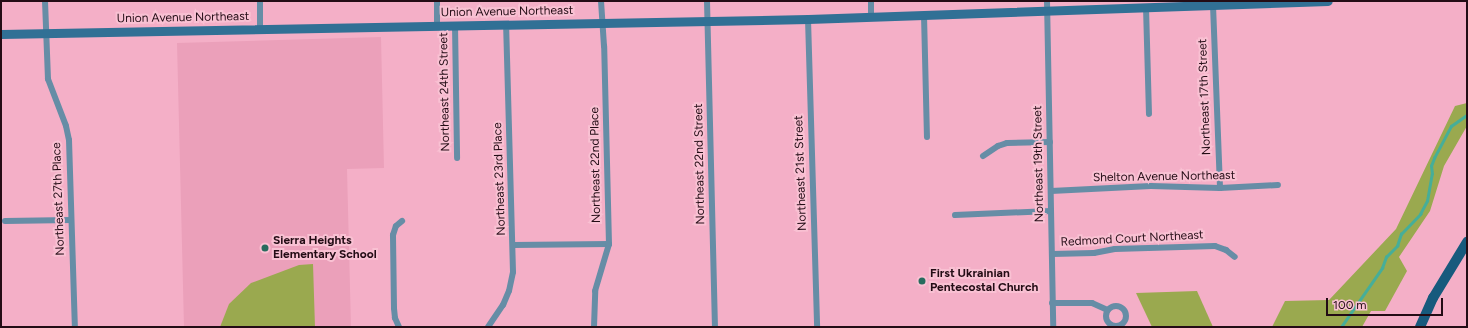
<!DOCTYPE html>
<html>
<head>
<meta charset="utf-8">
<style>
	body { margin:0 }
	#map { position:relative; width:1468px; height:328px; overflow:hidden; background:#f4afc7; font-family:Figtree,sans-serif }
	div>[style] { position:absolute }
	.built>* { inset:0; background:#eba0ba }
	.green>* { inset:0; background:#9aa94f }
	.stream>* { height:2.5px; margin:-1.25px; padding:0 1.25px; transform-origin:1.25px; border-radius:1.25px; background:#46ae99 }
	.street>* { height:6px; margin:-3px; padding:0 3px; transform-origin:3px; border-radius:3px; background:#668da6 }
	.street>.ring { margin:-3px; padding:0; box-sizing:content-box; background:none; border:6px solid #668da6; border-radius:50% }
	.secondary>* { height:9px; margin:-4.5px; padding:0 4.5px; transform-origin:4.5px; border-radius:4.5px; background:#317095 }
	.primary>* { height:10px; margin:-5px; padding:0 5px; transform-origin:5px; border-radius:5px; background:#175a7d }
	.dots>* { width:11px; height:11px; translate:-50% -50%; box-sizing:border-box; border:2px solid #f9c1d3; border-radius:50% }
	span { translate:-50% -50%; white-space:nowrap; text-align:center; line-height:1.15; -webkit-text-stroke:4px #f9c1d3; paint-order:stroke }
	.street-label { font-size:12px; color:#230c15 }
	.poi-label { font-size:12px; color:#230c15; font-weight:700 }
	.left { translate:0 -50%; text-align:left }
	.frame { position:absolute; inset:0; border:2px solid #230c15; pointer-events:none }
	.scale { position:absolute; left:1326px; top:298px; width:117px; height:18px; box-sizing:border-box; border:2px solid #230c15; border-top:0; padding-left:5px; font-size:12px; line-height:14px; white-space:nowrap; color:#230c15; -webkit-text-stroke:3px #f9c1d3; paint-order:stroke }
</style>
</head>
<body>
<div id="map">
	<div class="built">
		<i style="clip-path:polygon(381px 37px,384px 168px,347px 169px,351px 327px,184px 327px,177px 43px)"></i>
	</div>
	<div class="green">
		<i style="clip-path:polygon(1467px 103px,1467px 126px,1444px 166px,1430px 211px,1399px 257px,1407px 271px,1385px 311px,1371px 311px,1362px 327px,1272px 327px,1285px 301px,1329px 300px,1396px 229px,1455px 106px)"></i>
		<i style="clip-path:polygon(313px 264px,315px 327px,220px 327px,229px 304px,251px 283px,299px 265px)"></i>
		<i style="clip-path:polygon(1197px 291px,1213px 327px,1152px 327px,1136px 293px)"></i>
	</div>
	<div class="stream">
		<i style="left:1341px;top:327px;width:72px;rotate:-55.2deg"></i>
		<i style="left:1382px;top:268px;width:12px;rotate:-70deg"></i>
		<i style="left:1386px;top:257px;width:16px;rotate:-45deg"></i>
		<i style="left:1397px;top:246px;width:13px;rotate:-72deg"></i>
		<i style="left:1401px;top:234px;width:28px;rotate:-46deg"></i>
		<i style="left:1420px;top:214px;width:15px;rotate:-62deg"></i>
		<i style="left:1427px;top:201px;width:27px;rotate:-80deg"></i>
		<i style="left:1432px;top:174px;width:8px;rotate:-97deg"></i>
		<i style="left:1431px;top:166px;width:9px;rotate:-69deg"></i>
		<i style="left:1434px;top:158px;width:36px;rotate:-62deg"></i>
		<i style="left:1451px;top:126px;width:19px;rotate:-35deg"></i>
	</div>
	<div class="street">
		<i style="left:45px;top:1px;width:78px;rotate:87.8deg"></i>
		<i style="left:48px;top:79px;width:50px;rotate:69deg"></i>
		<i style="left:66px;top:126px;width:14px;rotate:78deg"></i>
		<i style="left:69px;top:140px;width:187px;rotate:88.2deg"></i>
		<i style="left:260px;top:1px;width:28px;rotate:90deg"></i>
		<i style="left:437px;top:1px;width:24px;rotate:90deg"></i>
		<i style="left:707px;top:1px;width:326px;rotate:88.6deg"></i>
		<i style="left:871px;top:1px;width:16px;rotate:90deg"></i>
		<i style="left:1047px;top:1px;width:326px;rotate:88.9deg"></i>
		<i style="left:1213px;top:5px;width:183px;rotate:87.8deg"></i>
		<i style="left:1146px;top:7px;width:107px;rotate:88.4deg"></i>
		<i style="left:924px;top:15px;width:122px;rotate:88.6deg"></i>
		<i style="left:808px;top:19px;width:308px;rotate:88.3deg"></i>
		<i style="left:455px;top:25px;width:133px;rotate:89.1deg"></i>
		<i style="left:983px;top:156px;width:18px;rotate:-34deg"></i>
		<i style="left:998px;top:146px;width:9px;rotate:-18deg"></i>
		<i style="left:1007px;top:143px;width:43px;rotate:-1.3deg"></i>
		<i style="left:1051px;top:191px;width:100px;rotate:-2.9deg"></i>
		<i style="left:1151px;top:186px;width:69px;rotate:1.7deg"></i>
		<i style="left:1220px;top:188px;width:58px;rotate:-3deg"></i>
		<i style="left:955px;top:215px;width:96px;rotate:-2.4deg"></i>
		<i style="left:5px;top:221px;width:66px;rotate:-0.9deg"></i>
		<i style="left:513px;top:245px;width:96px;rotate:-0.6deg"></i>
		<i style="left:1052px;top:254px;width:42px;rotate:-1.4deg"></i>
		<i style="left:1094px;top:253px;width:21px;rotate:-11deg"></i>
		<i style="left:1115px;top:249px;width:100px;rotate:-1.7deg"></i>
		<i style="left:1215px;top:246px;width:12px;rotate:20deg"></i>
		<i style="left:1226px;top:250px;width:11px;rotate:38deg"></i>
		<i style="left:1052px;top:303px;width:40px"></i>
		<i style="left:1092px;top:303px;width:17px;rotate:24deg"></i>
		<i class="ring" style="left:1106px;top:306px;width:14px;height:14px"></i>
		<i style="left:399px;top:327px;width:10px;rotate:-114deg"></i>
		<i style="left:395px;top:318px;width:10px;rotate:-96deg"></i>
		<i style="left:394px;top:308px;width:73px;rotate:-90.8deg"></i>
		<i style="left:393px;top:235px;width:9px;rotate:-72deg"></i>
		<i style="left:396px;top:226px;width:8px;rotate:-40deg"></i>
		<i style="left:488px;top:327px;width:27px;rotate:-56deg"></i>
		<i style="left:503px;top:305px;width:15px;rotate:-67deg"></i>
		<i style="left:509px;top:291px;width:19px;rotate:-78deg"></i>
		<i style="left:513px;top:272px;width:248px;rotate:-91.6deg"></i>
		<i style="left:594px;top:327px;width:36px;rotate:-88deg"></i>
		<i style="left:595px;top:291px;width:49px;rotate:-73.4deg"></i>
		<i style="left:609px;top:244px;width:198px;rotate:-91.4deg"></i>
		<i style="left:604px;top:46px;width:45px;rotate:-93.8deg"></i>
	</div>
	<div class="secondary">
		<i style="left:1px;top:34px;width:807px;rotate:-1.06deg"></i>
		<i style="left:808px;top:19px;width:520px;rotate:-1.98deg"></i>
	</div>
	<div class="primary">
		<i style="left:1420px;top:327px;width:32px;rotate:-66deg"></i>
		<i style="left:1433px;top:298px;width:66px;rotate:-58.7deg"></i>
	</div>
	<div class="dots">
		<i style="left:265px;top:248px;background:#276b5d"></i>
		<i style="left:922px;top:281px;background:#276b5d"></i>
	</div>
	<div class="street-label">
		<span style="left:507px;top:12px;rotate:-1deg">Union Avenue Northeast</span>
		<span style="left:183px;top:18px;rotate:-1deg">Union Avenue Northeast</span>
		<span style="left:445px;top:92px;rotate:-91deg">Northeast 24th Street</span>
		<span style="left:1205px;top:97px;rotate:-92deg">Northeast 17th Street</span>
		<span style="left:700px;top:164px;rotate:-91deg">Northeast 22nd Street</span>
		<span style="left:1039px;top:164px;rotate:-91deg">Northeast 19th Street</span>
		<span style="left:596px;top:165px;rotate:-91deg">Northeast 22nd Place</span>
		<span style="left:801px;top:173px;rotate:-92deg">Northeast 21st Street</span>
		<span style="left:1164px;top:177px;rotate:-1deg">Shelton Avenue Northeast</span>
		<span style="left:500px;top:179px;rotate:-92deg">Northeast 23rd Place</span>
		<span style="left:59px;top:199px;rotate:-92deg">Northeast 27th Place</span>
		<span style="left:1132px;top:239px;rotate:-3deg">Redmond Court Northeast</span>
	</div>
	<div class="poi-label">
		<span class="left" style="left:273px;top:248px">Sierra Heights<br>Elementary School</span>
		<span class="left" style="left:930px;top:281px">First Ukrainian<br>Pentecostal Church</span>
	</div>
	<div class="frame"></div>
	<div class="scale">100 m</div>
</div>
</body>
</html>
